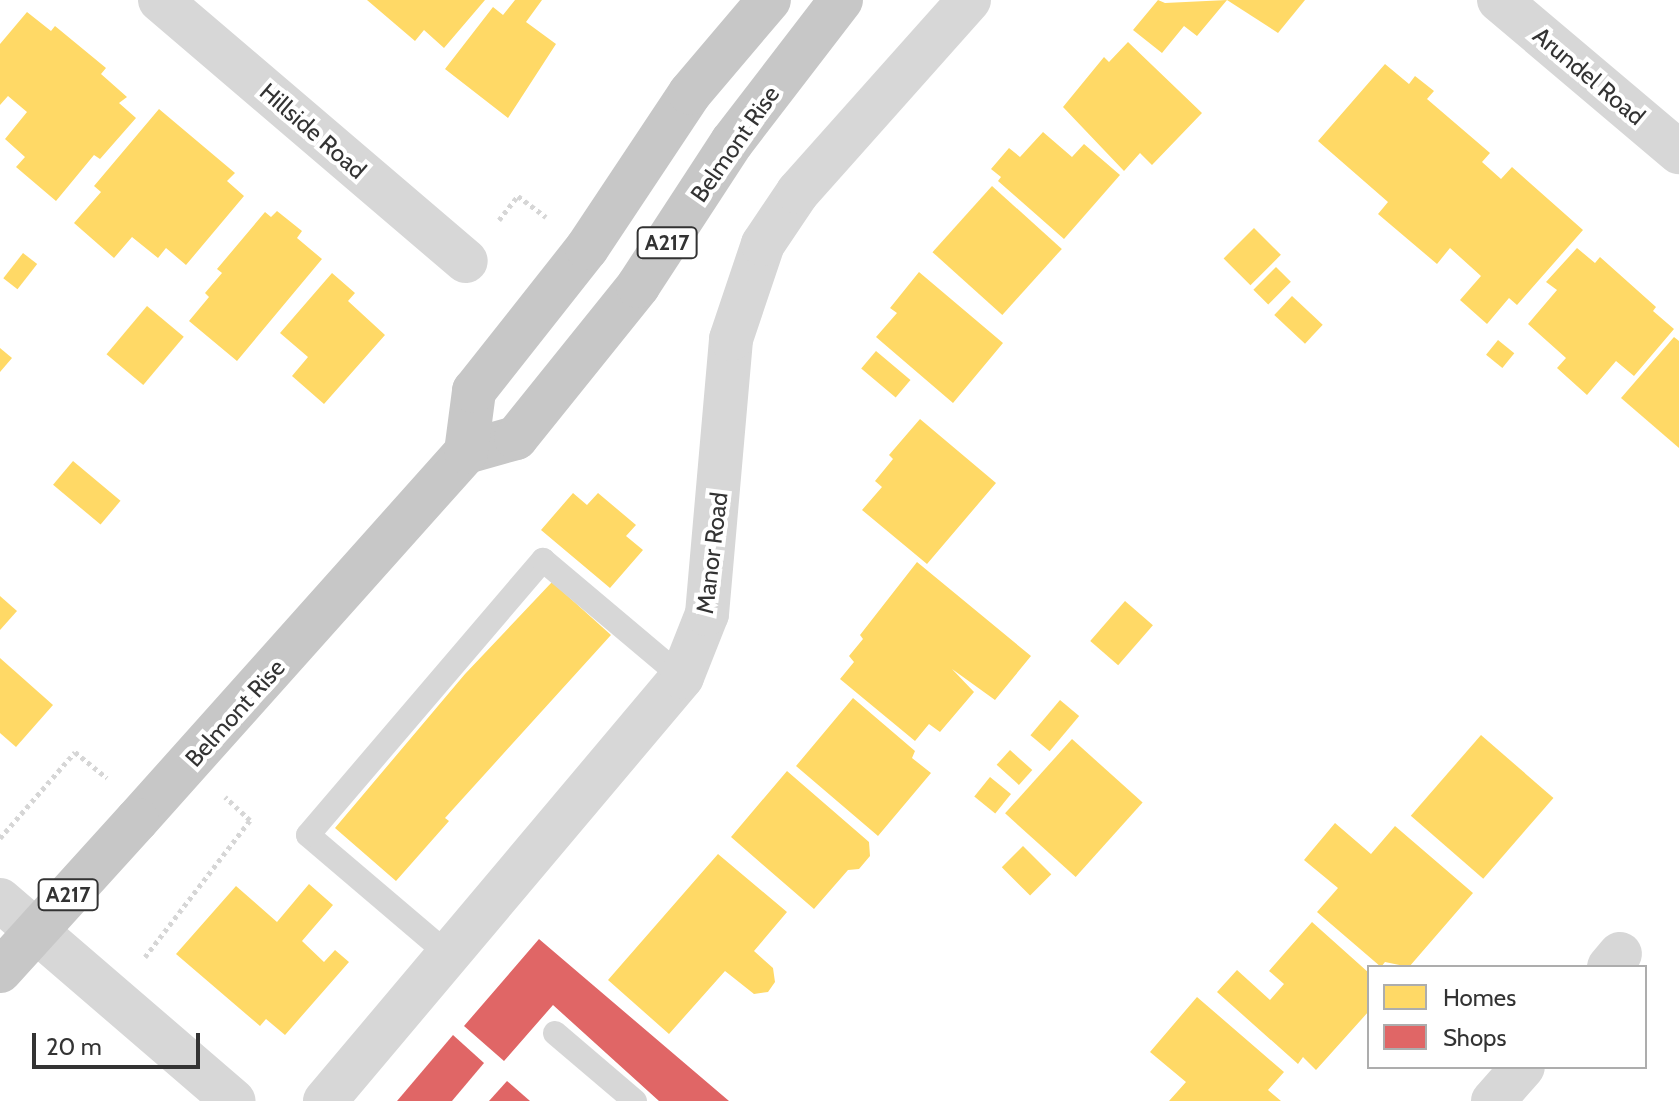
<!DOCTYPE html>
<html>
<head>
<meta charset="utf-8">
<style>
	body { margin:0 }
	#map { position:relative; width:1679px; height:1101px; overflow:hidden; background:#fff; font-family:Cabin,sans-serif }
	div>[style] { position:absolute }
	.homes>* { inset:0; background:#ffd966; transform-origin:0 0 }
	.shops>* { inset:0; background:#e06666 }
	.path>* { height:5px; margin-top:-2.5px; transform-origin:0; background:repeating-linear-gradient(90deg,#d6d6d6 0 4px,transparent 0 8px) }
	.service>* { height:24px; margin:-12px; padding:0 12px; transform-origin:12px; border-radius:12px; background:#d7d7d7 }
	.minor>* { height:44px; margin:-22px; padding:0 22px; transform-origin:22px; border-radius:22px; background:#d7d7d7 }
	.tertiary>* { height:44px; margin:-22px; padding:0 22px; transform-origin:22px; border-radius:22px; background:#d7d7d7 }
	.trunk>* { height:44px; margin:-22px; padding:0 22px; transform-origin:22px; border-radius:22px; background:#c7c7c7 }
	.trunk-bridge>* { height:44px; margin:-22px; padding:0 22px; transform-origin:22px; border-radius:22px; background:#c7c7c7 }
	span { translate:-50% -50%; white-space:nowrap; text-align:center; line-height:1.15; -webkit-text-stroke:8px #fff; paint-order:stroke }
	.shield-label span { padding:2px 6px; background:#fff; border:2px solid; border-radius:6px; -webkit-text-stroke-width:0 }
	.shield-label { font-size:22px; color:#333; font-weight:700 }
	.street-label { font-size:24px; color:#333 }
	.legend { position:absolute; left:1367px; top:965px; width:280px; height:104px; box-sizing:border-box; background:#fff; border:2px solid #adadad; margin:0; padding:10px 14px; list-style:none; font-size:24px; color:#333 }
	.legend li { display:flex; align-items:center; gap:16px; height:40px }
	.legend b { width:40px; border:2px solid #adadad }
	.scale { position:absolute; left:32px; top:1033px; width:168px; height:36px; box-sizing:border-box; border:4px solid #333; border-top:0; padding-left:10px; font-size:24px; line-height:28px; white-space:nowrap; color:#333; -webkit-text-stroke:6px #fff; paint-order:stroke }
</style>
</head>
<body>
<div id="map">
	<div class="homes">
		<i style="clip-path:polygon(367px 0,485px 0,444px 48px,424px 30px,415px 41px)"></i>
		<i style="clip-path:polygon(515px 0,542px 0,526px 22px,556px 44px,508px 118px,445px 69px,493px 7px,503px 15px)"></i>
		<i style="clip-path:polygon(1158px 0,1165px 3px,1227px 0,1197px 36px,1184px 26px,1162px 53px,1133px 30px)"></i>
		<i style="clip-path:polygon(1227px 0,1305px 0,1278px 33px)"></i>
		<i style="clip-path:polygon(27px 12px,51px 31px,55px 26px,106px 68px,101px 74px,127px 97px,119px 103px,136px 118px,100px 159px,94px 155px,56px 201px,16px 167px,25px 157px,5px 139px,27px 112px,8px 96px,0 105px,0 44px)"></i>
		<i style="clip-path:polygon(1128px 42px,1202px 113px,1152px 165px,1140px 153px,1124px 171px,1063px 107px,1104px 57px,1109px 62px)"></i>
		<i style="clip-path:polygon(1385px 64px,1409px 84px,1415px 76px,1434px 91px,1427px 99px,1490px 153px,1482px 162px,1501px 179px,1512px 167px,1583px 230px,1517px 305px,1509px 298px,1487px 324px,1460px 300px,1481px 276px,1450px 248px,1437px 264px,1378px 214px,1388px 202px,1318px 141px)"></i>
		<i style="clip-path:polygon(159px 109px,235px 173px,227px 181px,244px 196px,186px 265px,166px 248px,158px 258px,132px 237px,114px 258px,74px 223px,101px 192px,94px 186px)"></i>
		<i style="clip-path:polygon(1043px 132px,1072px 157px,1084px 144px,1120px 175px,1064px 239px,998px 181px,1001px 177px,991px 169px,1009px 148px,1020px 157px)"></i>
		<i style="left:992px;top:186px;width:94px;height:89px;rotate:42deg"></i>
		<i style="clip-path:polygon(277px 211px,302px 231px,297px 238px,322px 259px,237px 361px,189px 321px,209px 297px,205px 293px,222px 273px,217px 269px,265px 212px,271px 217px)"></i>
		<i style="left:1254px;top:228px;width:38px;height:43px;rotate:45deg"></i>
		<i style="clip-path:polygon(1577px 248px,1595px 263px,1600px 257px,1656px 307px,1653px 311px,1674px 329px,1634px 376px,1616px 361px,1587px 395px,1557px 368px,1566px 358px,1528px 324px,1557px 290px,1546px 282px)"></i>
		<i style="left:23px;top:253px;width:18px;height:32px;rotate:38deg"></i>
		<i style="left:1276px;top:267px;width:21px;height:32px;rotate:45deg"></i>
		<i style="clip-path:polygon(919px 272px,1003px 343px,953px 403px,876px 337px,897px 313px,890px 308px)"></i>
		<i style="clip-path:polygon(332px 273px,355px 293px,348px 301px,385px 335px,324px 404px,292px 376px,308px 357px,280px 333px)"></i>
		<i style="left:1292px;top:296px;width:42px;height:26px;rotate:43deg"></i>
		<i style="left:147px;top:306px;width:48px;height:63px;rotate:40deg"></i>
		<i style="clip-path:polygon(1674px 337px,1679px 341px,1679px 448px,1621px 398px)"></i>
		<i style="left:1498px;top:340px;width:21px;height:19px;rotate:39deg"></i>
		<i style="clip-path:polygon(0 348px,12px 358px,0 372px)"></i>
		<i style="left:876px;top:351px;width:45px;height:23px;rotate:40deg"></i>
		<i style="clip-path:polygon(920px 419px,996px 483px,927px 564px,862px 510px,882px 487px,875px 481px,893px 459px,889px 455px)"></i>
		<i style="left:73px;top:461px;width:62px;height:31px;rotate:40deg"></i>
		<i style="clip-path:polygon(573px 493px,587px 505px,598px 493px,636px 525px,626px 536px,643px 550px,610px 588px,541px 530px)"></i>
		<i style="clip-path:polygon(917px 562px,1031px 656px,995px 700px,952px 669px,974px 692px,940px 732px,929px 724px,915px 741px,840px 679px,854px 662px,849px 656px,863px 639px,860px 635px)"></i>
		<i style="clip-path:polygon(552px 582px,611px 635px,445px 818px,449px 821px,396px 881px,335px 828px,465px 674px)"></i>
		<i style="clip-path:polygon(0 596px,17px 611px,0 630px)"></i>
		<i style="left:1125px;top:601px;width:37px;height:53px;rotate:41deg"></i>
		<i style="clip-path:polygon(0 658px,53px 705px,16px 747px,0 733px)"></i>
		<i style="clip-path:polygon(853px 698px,915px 751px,912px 758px,931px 773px,878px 836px,796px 766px)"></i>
		<i style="left:1060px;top:700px;width:25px;height:46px;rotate:40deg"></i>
		<i style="left:1481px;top:735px;width:96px;height:107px;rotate:41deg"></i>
		<i style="left:1072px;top:739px;width:95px;height:100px;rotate:42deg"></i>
		<i style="left:1010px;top:750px;width:30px;height:20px;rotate:42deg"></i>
		<i style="clip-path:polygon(787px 771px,869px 842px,870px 856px,859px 869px,848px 870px,814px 909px,731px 837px)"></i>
		<i style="left:990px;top:777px;width:27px;height:25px;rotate:39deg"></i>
		<i style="clip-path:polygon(1335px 823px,1371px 854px,1395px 826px,1473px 893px,1409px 967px,1385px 962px,1381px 967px,1317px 912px,1338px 888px,1304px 860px)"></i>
		<i style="left:1023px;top:846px;width:40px;height:30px;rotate:45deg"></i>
		<i style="clip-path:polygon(718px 854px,787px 912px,754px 951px,773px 968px,775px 982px,768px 992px,754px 994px,725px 971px,669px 1034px,608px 980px)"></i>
		<i style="clip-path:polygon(309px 884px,333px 905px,302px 941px,324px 962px,335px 950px,349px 962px,285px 1035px,266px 1019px,260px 1026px,176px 954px,236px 886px,277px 922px)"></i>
		<i style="clip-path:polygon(1312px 922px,1369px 973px,1369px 1011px,1316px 1070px,1303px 1057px,1298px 1064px,1217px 992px,1237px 970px,1270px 1000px,1284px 984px,1269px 971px)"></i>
		<i style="clip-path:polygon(1197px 997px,1284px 1072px,1268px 1090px,1281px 1101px,1169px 1101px,1186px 1082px,1150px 1052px)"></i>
	</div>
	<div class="shops">
		<i style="clip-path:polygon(539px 939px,580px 974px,729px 1101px,659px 1101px,553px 1005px,504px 1061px,464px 1026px)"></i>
		<i style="clip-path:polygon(453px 1035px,484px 1063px,452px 1101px,397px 1101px)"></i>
		<i style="clip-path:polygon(507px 1081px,530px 1101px,489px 1101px)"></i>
	</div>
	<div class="path">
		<i style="left:499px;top:220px;width:31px;rotate:-52deg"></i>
		<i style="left:518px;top:196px;width:35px;rotate:37deg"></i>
		<i style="left:0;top:838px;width:114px;rotate:-48.9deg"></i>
		<i style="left:75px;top:752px;width:41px;rotate:39.1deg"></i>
		<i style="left:145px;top:957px;width:173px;rotate:-52.5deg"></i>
		<i style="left:250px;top:820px;width:34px;rotate:-137deg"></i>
	</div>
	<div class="service">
		<i style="left:449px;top:955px;width:185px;rotate:-139.6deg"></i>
		<i style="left:308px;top:835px;width:362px;rotate:-49.5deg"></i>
		<i style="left:543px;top:560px;width:182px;rotate:40.1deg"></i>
		<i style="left:555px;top:1033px;width:105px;rotate:40.4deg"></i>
	</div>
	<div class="minor">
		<i style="left:160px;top:0;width:402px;rotate:40.5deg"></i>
		<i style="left:1499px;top:0;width:236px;rotate:40.2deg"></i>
		<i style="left:1609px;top:967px;width:17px;rotate:-50deg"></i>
		<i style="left:325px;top:1101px;width:554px;rotate:-49.9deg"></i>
		<i style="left:682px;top:677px;width:68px;rotate:-68.4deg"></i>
		<i style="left:707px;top:614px;width:276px;rotate:-85deg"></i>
		<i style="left:731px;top:339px;width:100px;rotate:-71.4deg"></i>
		<i style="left:763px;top:244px;width:63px;rotate:-56.1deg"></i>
		<i style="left:798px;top:192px;width:257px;rotate:-48.3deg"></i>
		<i style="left:1493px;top:1101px;width:45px;rotate:-48.6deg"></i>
	</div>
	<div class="tertiary">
		<i style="left:0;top:900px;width:308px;rotate:40.7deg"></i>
	</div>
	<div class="trunk">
		<i style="left:466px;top:452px;width:52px;rotate:-15.6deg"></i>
		<i style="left:516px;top:438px;width:195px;rotate:-51.2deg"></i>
		<i style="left:638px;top:286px;width:172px;rotate:-56.9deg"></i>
		<i style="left:732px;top:142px;width:179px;rotate:-52.5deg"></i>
		<i style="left:137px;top:820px;width:494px;rotate:-48.2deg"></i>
		<i style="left:466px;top:452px;width:62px;rotate:-82.5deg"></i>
		<i style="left:474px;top:391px;width:182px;rotate:-51.7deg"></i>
		<i style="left:587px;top:248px;width:186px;rotate:-56.4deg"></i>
		<i style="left:690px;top:93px;width:122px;rotate:-49.7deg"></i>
	</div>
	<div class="trunk-bridge">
		<i style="left:0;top:971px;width:204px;rotate:-47.8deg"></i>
	</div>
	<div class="shield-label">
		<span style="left:667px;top:243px">A217</span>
		<span style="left:68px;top:895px">A217</span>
	</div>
	<div class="street-label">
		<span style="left:1589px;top:76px;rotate:40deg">Arundel Road</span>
		<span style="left:313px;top:131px;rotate:41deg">Hillside Road</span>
		<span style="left:735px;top:144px;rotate:-55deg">Belmont Rise</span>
		<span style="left:712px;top:553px;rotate:-83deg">Manor Road</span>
		<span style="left:235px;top:713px;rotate:-48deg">Belmont Rise</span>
	</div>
	<ul class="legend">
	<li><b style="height:22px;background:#ffd966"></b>Homes</li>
	<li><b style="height:22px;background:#e06666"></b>Shops</li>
	</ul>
	<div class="scale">20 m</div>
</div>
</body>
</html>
